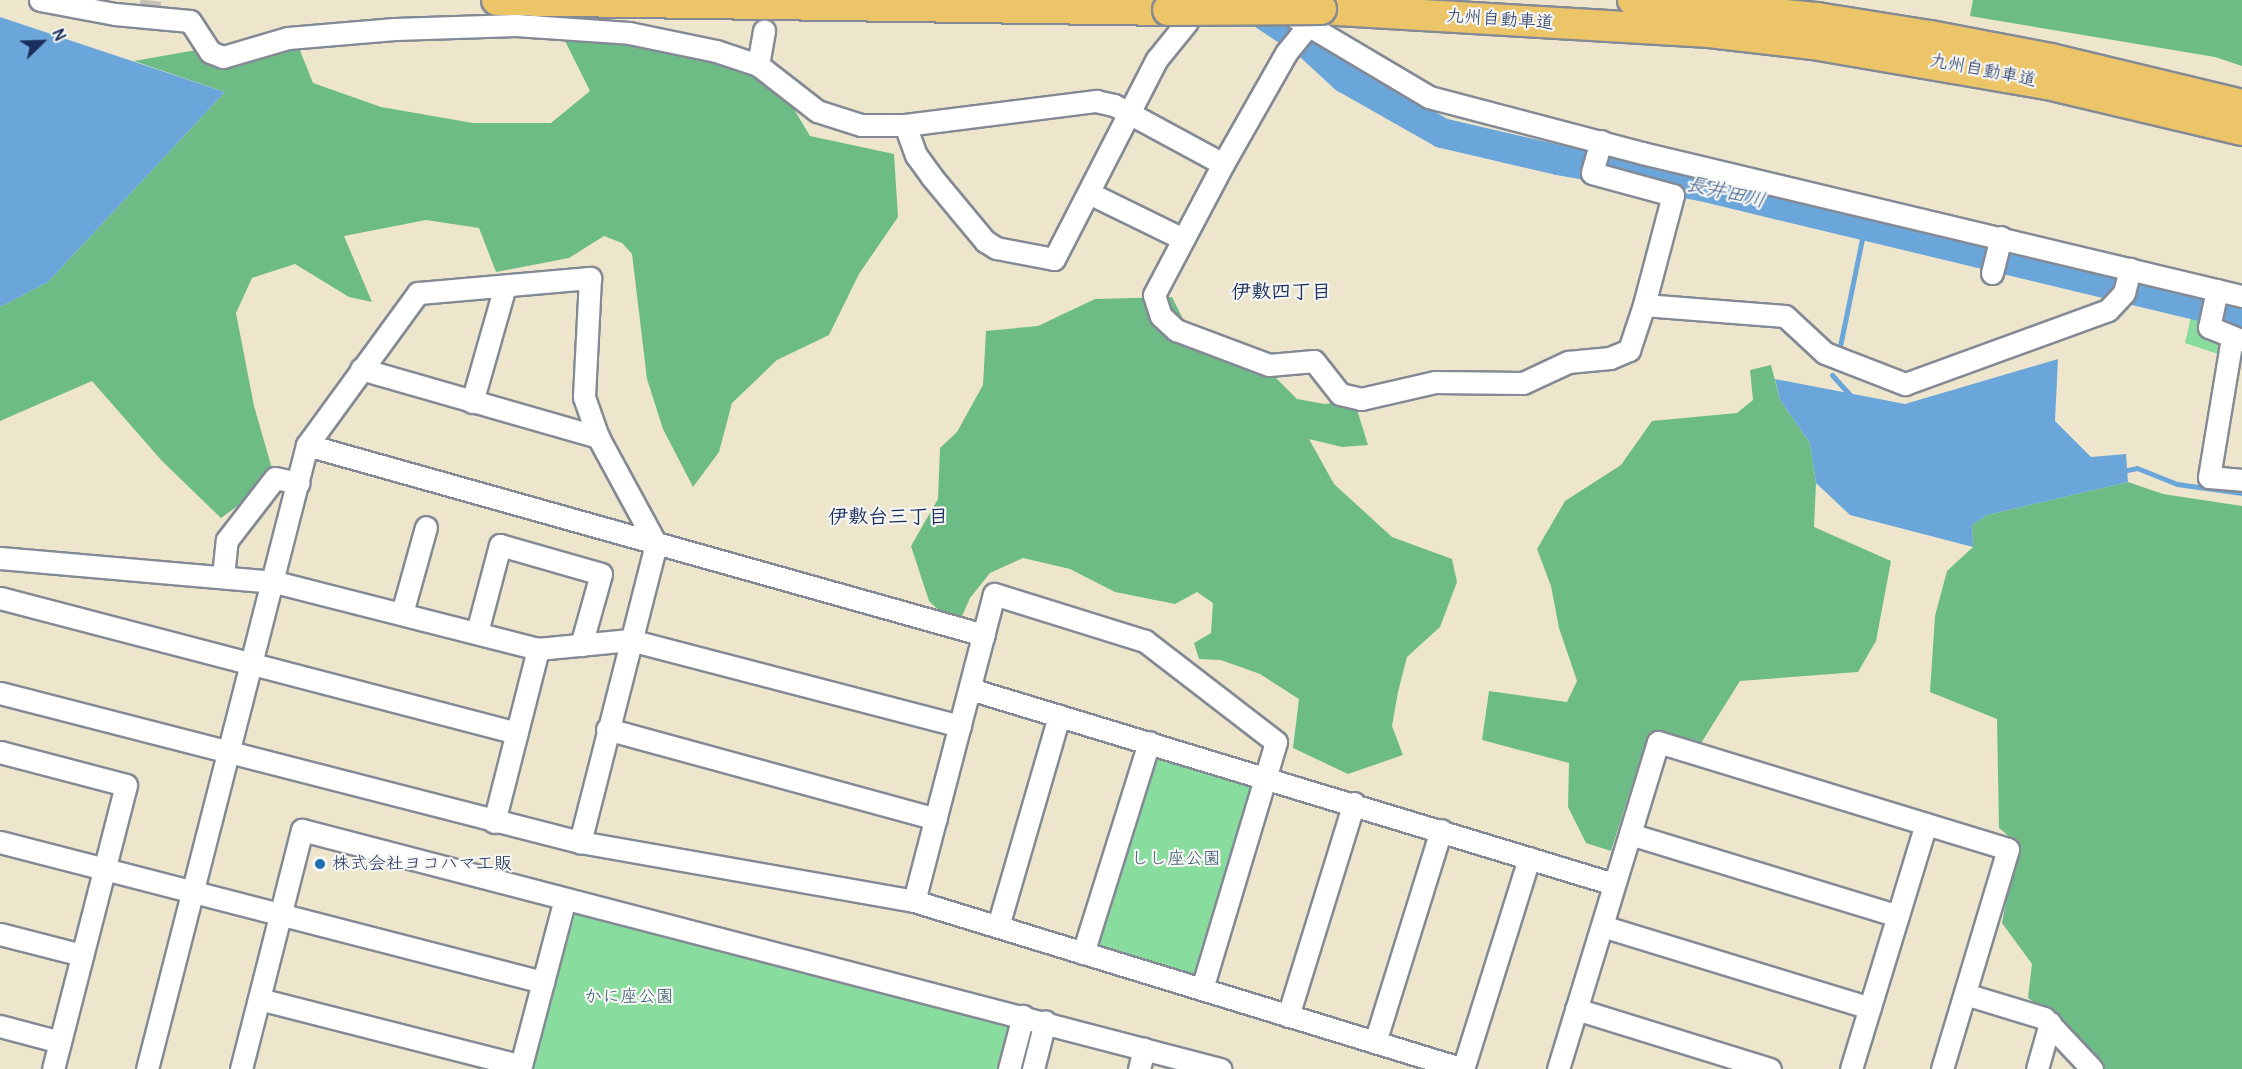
<!DOCTYPE html>
<html>
<head>
<meta charset="utf-8">
<style>
	body { margin:0 }
	#map { position:relative; width:2242px; height:1069px; overflow:hidden; background:#ede6cc; font-family:Pangolin,"Klee One",sans-serif }
	div>[style] { position:absolute }
	.green>* { inset:0; background:#88dc9e }
	.forest>* { inset:0; background:#6ebc85 }
	.water>* { inset:0; background:#6ba6db }
	.stream>* { height:5px; margin:-2.5px; padding:0 2.5px; transform-origin:2.5px; border-radius:2.5px; background:#6ba6db }
	.river>* { height:30px; margin:-15px; padding:0 15px; transform-origin:15px; border-radius:15px; background:#6ba6db }
	.minor-tunnel>* { height:21px; margin-top:-10.5px; transform-origin:0; background:repeating-linear-gradient(90deg,#c3c1b6 0 21px,transparent 0 31px) }
	.roads { filter:drop-shadow(2px 0 #848a95) drop-shadow(-2px 0 #848a95) drop-shadow(0 2px #848a95) drop-shadow(0 -2px #848a95) }
	.minor>* { height:21px; margin:-10.5px; padding:0 10.5px; transform-origin:10.5px; border-radius:10.5px; background:#fff }
	.highway>* { height:30px; margin:-15px; padding:0 15px; transform-origin:15px; border-radius:15px; background:#ecc569 }
	.bridges { filter:drop-shadow(2px 0 #848a95) drop-shadow(-2px 0 #848a95) drop-shadow(0 2px #848a95) drop-shadow(0 -2px #848a95) }
	.highway-bridge>* { height:30px; margin:-15px; padding:0 15px; transform-origin:15px; border-radius:15px; background:#ecc569 }
	.dots>* { width:16px; height:16px; translate:-50% -50%; box-sizing:border-box; border:3px solid #f6f6f2; border-radius:50% }
	span { translate:-50% -50%; white-space:nowrap; text-align:center; line-height:1.15; -webkit-text-stroke:4.5px #f6f6f2; paint-order:stroke }
	.street-label { font-size:18px; color:#1b2f5e }
	.park-label { font-size:18px; color:#365a6e }
	.poi-label { font-size:18px; color:#1b2f5e }
	.left { translate:0 -50%; text-align:left }
	.water-label { font-size:20px; color:#37598a; font-style:italic }
	.neighbourhood-label { font-size:20px; color:#1b2f5e; font-weight:700 }
	.north { position:absolute; left:12px; top:12px; width:60px; height:60px; -webkit-text-stroke:4px #f6f6f2; paint-order:stroke; rotate:67deg; font-size:16px; font-weight:700; line-height:24px; text-align:center; color:#1b2f5e }
	.north::after { content:''; display:block; margin:auto; width:21px; height:27px; background:#1b2f5e; clip-path:polygon(50% 0,100% 100%,50% 72%,0 100%) }
</style>
</head>
<body>
<div id="map">
	<div class="green">
		<i style="clip-path:polygon(2191px 317px,2200px 318px,2220px 346px,2218px 354px,2185px 343px)"></i>
		<i style="clip-path:polygon(1160px 754px,1249px 782px,1253px 792px,1197px 971px,1190px 975px,1100px 947px,1095px 939px,1151px 759px)"></i>
		<i style="clip-path:polygon(576px 911px,1007px 1022px,1011px 1033px,1001px 1069px,532px 1069px)"></i>
	</div>
	<div class="forest">
		<i style="clip-path:polygon(1973px 0,2242px 0,2242px 66px,2215px 57px,1970px 16px)"></i>
		<i style="clip-path:polygon(559px 29px,711px 57px,782px 89px,810px 136px,894px 154px,898px 217px,859px 274px,829px 335px,777px 360px,732px 403px,719px 452px,693px 487px,663px 429px,647px 379px,632px 254px,622px 243px,604px 236px,569px 258px,496px 272px,479px 228px,426px 220px,344px 236px,372px 302px,349px 297px,295px 264px,252px 278px,236px 313px,254px 406px,275px 479px,221px 518px,162px 461px,92px 381px,0 421px,0 307px,48px 282px,225px 92px,134px 61px,293px 33px,313px 83px,381px 107px,473px 123px,551px 123px,590px 91px)"></i>
		<i style="clip-path:polygon(1172px 297px,1191px 335px,1265px 367px,1297px 399px,1325px 404px,1354px 400px,1368px 445px,1342px 447px,1309px 439px,1334px 484px,1392px 537px,1452px 559px,1457px 582px,1440px 627px,1407px 657px,1398px 692px,1392px 726px,1403px 755px,1348px 774px,1293px 748px,1299px 699px,1260px 674px,1221px 660px,1199px 659px,1194px 643px,1211px 633px,1213px 603px,1197px 592px,1175px 604px,1115px 592px,1070px 569px,1023px 558px,990px 573px,970px 598px,957px 628px,929px 601px,911px 546px,938px 499px,940px 448px,957px 432px,983px 385px,986px 331px,1038px 326px,1095px 299px)"></i>
		<i style="clip-path:polygon(1771px 365px,1780px 400px,1810px 443px,1816px 483px,1814px 527px,1891px 561px,1876px 641px,1858px 672px,1740px 681px,1698px 748px,1648px 735px,1611px 851px,1586px 843px,1568px 807px,1569px 763px,1482px 740px,1489px 691px,1567px 702px,1577px 681px,1559px 628px,1551px 586px,1537px 549px,1565px 501px,1621px 465px,1652px 421px,1737px 413px,1753px 400px,1750px 370px)"></i>
		<i style="clip-path:polygon(2128px 482px,2163px 494px,2242px 506px,2242px 1069px,2099px 1069px,2061px 1023px,2028px 998px,2032px 964px,2002px 923px,2017px 843px,1999px 828px,1997px 719px,1930px 692px,1935px 616px,1947px 571px,1973px 547px,1972px 525px,1987px 515px)"></i>
	</div>
	<div class="water">
		<i style="clip-path:polygon(0 17px,225px 92px,48px 282px,0 307px)"></i>
		<i style="clip-path:polygon(2058px 359px,2055px 421px,2091px 457px,2126px 454px,2128px 482px,1987px 515px,1972px 525px,1973px 547px,1850px 515px,1816px 483px,1810px 443px,1780px 400px,1775px 379px,1905px 404px)"></i>
	</div>
	<div class="stream">
		<i style="left:1839px;top:351px;width:130px;rotate:-78.4deg"></i>
		<i style="left:1832px;top:375px;width:31px;rotate:48deg"></i>
		<i style="left:2122px;top:471px;width:15px;rotate:-11deg"></i>
		<i style="left:2137px;top:468px;width:43px;rotate:21.8deg"></i>
		<i style="left:2177px;top:484px;width:66px;rotate:7.9deg"></i>
	</div>
	<div class="river">
		<i style="left:1245px;top:2px;width:77px;rotate:33.9deg"></i>
		<i style="left:1309px;top:45px;width:49px;rotate:42.5deg"></i>
		<i style="left:1345px;top:78px;width:112px;rotate:29.6deg"></i>
		<i style="left:1442px;top:133px;width:119px;rotate:13.1deg"></i>
		<i style="left:1558px;top:160px;width:145px;rotate:10.3deg"></i>
		<i style="left:1701px;top:186px;width:556px;rotate:13.51deg"></i>
	</div>
	<div class="minor-tunnel">
		<i style="left:149px;top:16px;width:16px;rotate:-83deg"></i>
	</div>
	<div class="roads">
		<div class="minor">
			<i style="left:40px;top:0;width:76px;rotate:10.6deg"></i>
			<i style="left:115px;top:14px;width:75px;rotate:5.3deg"></i>
			<i style="left:190px;top:21px;width:37px;rotate:57deg"></i>
			<i style="left:210px;top:52px;width:14px;rotate:21deg"></i>
			<i style="left:223px;top:57px;width:68px;rotate:-16.3deg"></i>
			<i style="left:288px;top:38px;width:107px;rotate:-4.8deg"></i>
			<i style="left:395px;top:29px;width:121px;rotate:-1.9deg"></i>
			<i style="left:516px;top:25px;width:113px;rotate:4deg"></i>
			<i style="left:629px;top:33px;width:89px;rotate:11.7deg"></i>
			<i style="left:716px;top:51px;width:44px;rotate:18.4deg"></i>
			<i style="left:758px;top:65px;width:75px;rotate:37.9deg"></i>
			<i style="left:817px;top:111px;width:46px;rotate:17.7deg"></i>
			<i style="left:861px;top:125px;width:44px"></i>
			<i style="left:905px;top:125px;width:193px;rotate:-7.2deg"></i>
			<i style="left:1096px;top:101px;width:18px;rotate:13deg"></i>
			<i style="left:1114px;top:105px;width:124px;rotate:28.4deg"></i>
			<i style="left:1223px;top:164px;width:128px;rotate:-60.4deg"></i>
			<i style="left:1286px;top:53px;width:35px;rotate:-51deg"></i>
			<i style="left:1296px;top:18px;width:155px;rotate:30.7deg"></i>
			<i style="left:1429px;top:97px;width:220px;rotate:14.7deg"></i>
			<i style="left:1642px;top:153px;width:617px;rotate:13.41deg"></i>
			<i style="left:758px;top:65px;width:35px;rotate:-80deg"></i>
			<i style="left:905px;top:125px;width:32px;rotate:70deg"></i>
			<i style="left:916px;top:155px;width:26px;rotate:54deg"></i>
			<i style="left:931px;top:176px;width:85px;rotate:50.3deg"></i>
			<i style="left:985px;top:241px;width:13px;rotate:32deg"></i>
			<i style="left:996px;top:248px;width:59px;rotate:10.7deg"></i>
			<i style="left:1054px;top:259px;width:225px;rotate:-62.8deg"></i>
			<i style="left:1157px;top:59px;width:48px;rotate:-51deg"></i>
			<i style="left:1601px;top:141px;width:33px;rotate:106deg"></i>
			<i style="left:1592px;top:173px;width:84px;rotate:15.2deg"></i>
			<i style="left:1673px;top:195px;width:114px;rotate:104.8deg"></i>
			<i style="left:1223px;top:164px;width:148px;rotate:117.8deg"></i>
			<i style="left:1154px;top:295px;width:22px;rotate:72deg"></i>
			<i style="left:1161px;top:316px;width:21px;rotate:43deg"></i>
			<i style="left:1176px;top:330px;width:99px;rotate:20.6deg"></i>
			<i style="left:1269px;top:365px;width:45px;rotate:-5.1deg"></i>
			<i style="left:1314px;top:361px;width:42px;rotate:51.8deg"></i>
			<i style="left:1340px;top:394px;width:22px;rotate:13deg"></i>
			<i style="left:1361px;top:399px;width:76px;rotate:-12.9deg"></i>
			<i style="left:1435px;top:382px;width:88px;rotate:0.7deg"></i>
			<i style="left:1523px;top:383px;width:50px;rotate:-25deg"></i>
			<i style="left:1568px;top:362px;width:42px;rotate:-5.4deg"></i>
			<i style="left:1610px;top:358px;width:21px;rotate:-23deg"></i>
			<i style="left:1629px;top:350px;width:47px;rotate:-71.6deg"></i>
			<i style="left:1644px;top:305px;width:141px;rotate:4.5deg"></i>
			<i style="left:1785px;top:316px;width:54px;rotate:42.8deg"></i>
			<i style="left:1825px;top:353px;width:86px;rotate:21.2deg"></i>
			<i style="left:1905px;top:384px;width:216px;rotate:-20deg"></i>
			<i style="left:2108px;top:310px;width:23px;rotate:-47deg"></i>
			<i style="left:2124px;top:293px;width:25px;rotate:-76deg"></i>
			<i style="left:1089px;top:193px;width:105px;rotate:26.1deg"></i>
			<i style="left:1992px;top:273px;width:37px;rotate:-76deg"></i>
			<i style="left:2217px;top:290px;width:38px;rotate:102deg"></i>
			<i style="left:2209px;top:327px;width:35px;rotate:22deg"></i>
			<i style="left:2232px;top:338px;width:141px;rotate:99.4deg"></i>
			<i style="left:2209px;top:477px;width:33px;rotate:5deg"></i>
			<i style="left:361px;top:369px;width:247px;rotate:16deg"></i>
			<i style="left:472px;top:402px;width:121px;rotate:-74.1deg"></i>
			<i style="left:307px;top:445px;width:703px;rotate:15.68deg"></i>
			<i style="left:0;top:558px;width:276px;rotate:5deg"></i>
			<i style="left:275px;top:582px;width:271px;rotate:14.3deg"></i>
			<i style="left:538px;top:649px;width:92px;rotate:-5.6deg"></i>
			<i style="left:630px;top:640px;width:341px;rotate:14.6deg"></i>
			<i style="left:223px;top:576px;width:36px;rotate:-84deg"></i>
			<i style="left:227px;top:540px;width:78px;rotate:-52.3deg"></i>
			<i style="left:275px;top:478px;width:24px;rotate:12deg"></i>
			<i style="left:0;top:598px;width:534px;rotate:14.63deg"></i>
			<i style="left:402px;top:613px;width:89px;rotate:-74.4deg"></i>
			<i style="left:477px;top:632px;width:90px;rotate:-75.2deg"></i>
			<i style="left:500px;top:545px;width:105px;rotate:16deg"></i>
			<i style="left:601px;top:574px;width:74px;rotate:105.7deg"></i>
			<i style="left:970px;top:689px;width:673px;rotate:16.85deg"></i>
			<i style="left:0;top:693px;width:599px;rotate:14.41deg"></i>
			<i style="left:580px;top:842px;width:339px;rotate:10deg"></i>
			<i style="left:914px;top:901px;width:574px;rotate:17.01deg"></i>
			<i style="left:1463px;top:1069px;width:221px;rotate:-72.6deg"></i>
			<i style="left:607px;top:729px;width:341px;rotate:15.3deg"></i>
			<i style="left:0;top:752px;width:130px;rotate:14.7deg"></i>
			<i style="left:126px;top:785px;width:293px;rotate:104.4deg"></i>
			<i style="left:494px;top:822px;width:179px;rotate:-75.7deg"></i>
			<i style="left:1630px;top:834px;width:280px;rotate:17deg"></i>
			<i style="left:0;top:842px;width:561px;rotate:14.46deg"></i>
			<i style="left:914px;top:901px;width:317px;rotate:-75.4deg"></i>
			<i style="left:994px;top:594px;width:158px;rotate:17.3deg"></i>
			<i style="left:1145px;top:641px;width:165px;rotate:37.6deg"></i>
			<i style="left:1276px;top:742px;width:258px;rotate:106.7deg"></i>
			<i style="left:998px;top:926px;width:219px;rotate:-73.8deg"></i>
			<i style="left:1602px;top:926px;width:280px;rotate:17deg"></i>
			<i style="left:0;top:934px;width:85px;rotate:14.4deg"></i>
			<i style="left:1083px;top:953px;width:221px;rotate:-72.6deg"></i>
			<i style="left:1965px;top:994px;width:83px;rotate:16.9deg"></i>
			<i style="left:2044px;top:1018px;width:70px;rotate:46.7deg"></i>
			<i style="left:259px;top:999px;width:270px;rotate:14.3deg"></i>
			<i style="left:1576px;top:1009px;width:203px;rotate:17.2deg"></i>
			<i style="left:1288px;top:1016px;width:223px;rotate:-72.8deg"></i>
			<i style="left:0;top:1026px;width:62px;rotate:14.9deg"></i>
			<i style="left:1375px;top:1042px;width:222px;rotate:-72.7deg"></i>
			<i style="left:147px;top:1069px;width:644px;rotate:-75.62deg"></i>
			<i style="left:307px;top:445px;width:188px;rotate:-53.9deg"></i>
			<i style="left:418px;top:293px;width:173px;rotate:-5deg"></i>
			<i style="left:590px;top:278px;width:119px;rotate:92.9deg"></i>
			<i style="left:584px;top:397px;width:42px;rotate:70.7deg"></i>
			<i style="left:598px;top:437px;width:122px;rotate:61.5deg"></i>
			<i style="left:656px;top:544px;width:308px;rotate:104.3deg"></i>
			<i style="left:241px;top:1069px;width:247px;rotate:-75.7deg"></i>
			<i style="left:302px;top:830px;width:949px;rotate:14.59deg"></i>
			<i style="left:520px;top:1069px;width:176px;rotate:-75.2deg"></i>
			<i style="left:1009px;top:1069px;width:55px;rotate:-75.2deg"></i>
			<i style="left:1033px;top:1069px;width:49px;rotate:-75.7deg"></i>
			<i style="left:1139px;top:1069px;width:21px;rotate:-76deg"></i>
			<i style="left:1558px;top:1069px;width:342px;rotate:-73deg"></i>
			<i style="left:1658px;top:742px;width:366px;rotate:17deg"></i>
			<i style="left:2008px;top:849px;width:230px;rotate:106.7deg"></i>
			<i style="left:1851px;top:1069px;width:256px;rotate:-73deg"></i>
			<i style="left:2037px;top:1069px;width:48px;rotate:-74.2deg"></i>
		</div>
		<div class="highway">
			<i style="left:497px;top:0;width:671px;rotate:0.85deg"></i>
			<i style="left:1633px;top:0;width:185px;rotate:5.6deg"></i>
			<i style="left:1817px;top:18px;width:114px;rotate:9.1deg"></i>
			<i style="left:1930px;top:36px;width:123px;rotate:10.8deg"></i>
			<i style="left:2051px;top:59px;width:196px;rotate:13.5deg"></i>
			<i style="left:1321px;top:9px;width:389px;rotate:3.4deg"></i>
			<i style="left:1709px;top:32px;width:105px;rotate:6.6deg"></i>
			<i style="left:1813px;top:44px;width:237px;rotate:9.7deg"></i>
			<i style="left:2047px;top:84px;width:200px;rotate:13.3deg"></i>
		</div>
	</div>
	<div class="bridges">
		<div class="highway-bridge">
			<i style="left:1168px;top:10px;width:153px;rotate:-0.4deg"></i>
		</div>
	</div>
	<div class="dots">
		<i style="left:320px;top:864px;background:#1f6fb2"></i>
	</div>
	<div class="street-label">
		<span style="left:1500px;top:20px;rotate:4deg">九州自動車道</span>
		<span style="left:1983px;top:71px;rotate:11deg">九州自動車道</span>
	</div>
	<div class="park-label">
		<span style="left:1176px;top:859px">しし座公園</span>
		<span style="left:629px;top:997px">かに座公園</span>
	</div>
	<div class="poi-label">
		<span class="left" style="left:332px;top:864px">株式会社ヨコハマ工販</span>
	</div>
	<div class="water-label">
		<span style="left:1726px;top:192px;rotate:13deg">長井田川</span>
	</div>
	<div class="neighbourhood-label">
		<span style="left:1281px;top:291px">伊敷四丁目</span>
		<span style="left:888px;top:516px">伊敷台三丁目</span>
	</div>
	<div class="north">N</div>
</div>
</body>
</html>
